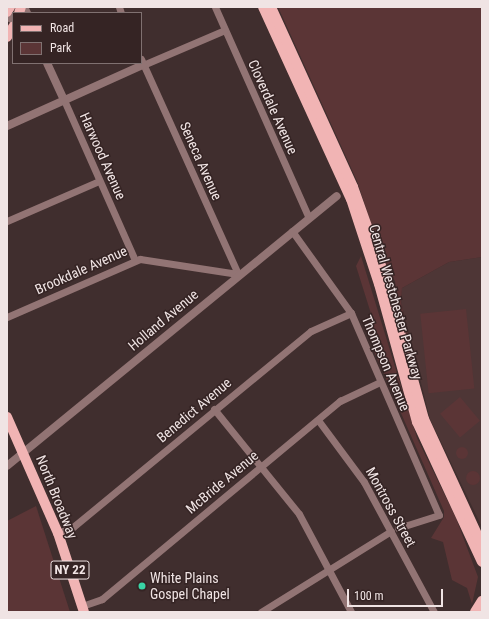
<!DOCTYPE html>
<html>
<head>
<meta charset="utf-8">
<style>
	body { margin:0 }
	#map { position:relative; width:489px; height:619px; overflow:hidden; background:#402e2e; font-family:"Roboto Condensed",sans-serif }
	div>[style] { position:absolute }
	.built>* { inset:0; background:#4e3636 }
	.green>* { inset:0; background:#5b3536; transform-origin:0 0 }
	.round { border-radius:50% }
	.minor>* { height:7px; margin:-3.5px; padding:0 3.5px; transform-origin:3.5px; border-radius:3.5px; background:#927474 }
	.tertiary>* { height:8px; margin:-4px; padding:0 4px; transform-origin:4px; border-radius:4px; background:#927474 }
	.primary>* { height:10px; margin:-5px; padding:0 5px; transform-origin:5px; border-radius:5px; background:#f1b4b4 }
	.dots>* { width:11px; height:11px; translate:-50% -50%; box-sizing:border-box; border:2px solid #352424; border-radius:50% }
	span { translate:-50% -50%; white-space:nowrap; text-align:center; line-height:1.15; -webkit-text-stroke:3px #352424; paint-order:stroke }
	.shield-label span { padding:1px 3px; background:#352424; border:1px solid; border-radius:3px; -webkit-text-stroke-width:0 }
	.shield-label { font-size:13px; color:#f0e4e4; font-weight:700 }
	.street-label { font-size:14px; color:#f0e4e4 }
	.poi-label { font-size:14px; color:#f0e4e4 }
	.left { translate:0 -50%; text-align:left }
	.frame { position:absolute; inset:0; border:8px solid #f0e4e4; pointer-events:none }
	.legend { position:absolute; left:12px; top:12px; width:130px; height:52px; box-sizing:border-box; background:#352424; border:1px solid #807171; margin:0; padding:5px 7px; list-style:none; font-size:12px; color:#f0e4e4 }
	.legend li { display:flex; align-items:center; gap:8px; height:20px }
	.legend b { width:20px; border:1px solid #807171 }
	.scale { position:absolute; left:347px; top:589px; width:96px; height:18px; box-sizing:border-box; border:2px solid #f0e4e4; border-top:0; padding-left:5px; font-size:12px; line-height:14px; white-space:nowrap; color:#f0e4e4; -webkit-text-stroke:3px #352424; paint-order:stroke }
</style>
</head>
<body>
<div id="map">
	<div class="built">
		<i style="clip-path:polygon(482px 257px,482px 527px,430px 419px,401px 302px,402px 288px,449px 262px)"></i>
	</div>
	<div class="green">
		<i style="clip-path:polygon(278px 7px,482px 7px,482px 257px,449px 262px,402px 288px,401px 302px,421px 391px,397px 301px,395px 281px,387px 271px,357px 181px)"></i>
		<i style="clip-path:polygon(361px 256px,417px 438px,456px 518px,478px 577px,472px 604px,467px 588px,452px 580px,443px 542px,431px 538px,444px 517px,444px 511px,372px 347px,373px 320px,356px 266px)"></i>
		<i style="left:466px;top:309px;width:80px;height:46px;rotate:84deg"></i>
		<i style="left:460px;top:397px;width:31px;height:26px;rotate:50deg"></i>
		<i class="round" style="left:456px;top:447px;width:12px;height:12px"></i>
		<i class="round" style="left:466px;top:471px;width:14px;height:14px"></i>
		<i style="clip-path:polygon(36px 506px,70px 612px,7px 612px,7px 521px)"></i>
	</div>
	<div class="minor">
		<i style="left:119px;top:7px;width:6px;rotate:72deg"></i>
		<i style="left:215px;top:7px;width:229px;rotate:66deg"></i>
		<i style="left:141px;top:59px;width:236px;rotate:65.7deg"></i>
		<i style="left:143px;top:65px;width:89px;rotate:-23.1deg"></i>
		<i style="left:64px;top:100px;width:175px;rotate:66.1deg"></i>
		<i style="left:7px;top:221px;width:100px;rotate:-23.5deg"></i>
		<i style="left:292px;top:231px;width:101px;rotate:54.3deg"></i>
		<i style="left:351px;top:313px;width:220px;rotate:66.5deg"></i>
		<i style="left:439px;top:515px;width:43px;rotate:162.4deg"></i>
		<i style="left:7px;top:317px;width:145px;rotate:-23.6deg"></i>
		<i style="left:140px;top:259px;width:99px;rotate:8.7deg"></i>
		<i style="left:214px;top:409px;width:135px;rotate:51deg"></i>
		<i style="left:299px;top:514px;width:111px;rotate:62deg"></i>
		<i style="left:318px;top:420px;width:77px;rotate:53.4deg"></i>
		<i style="left:364px;top:482px;width:148px;rotate:61.7deg"></i>
		<i style="left:58px;top:533px;width:16px;rotate:-22deg"></i>
		<i style="left:73px;top:527px;width:308px;rotate:-39.5deg"></i>
		<i style="left:311px;top:331px;width:44px;rotate:-24.2deg"></i>
		<i style="left:82px;top:606px;width:21px;rotate:-19deg"></i>
		<i style="left:102px;top:599px;width:310px;rotate:-39.8deg"></i>
		<i style="left:340px;top:401px;width:44px;rotate:-25.4deg"></i>
		<i style="left:261px;top:612px;width:153px;rotate:-31.9deg"></i>
	</div>
	<div class="tertiary">
		<i style="left:24px;top:7px;width:7px;rotate:63deg"></i>
		<i style="left:7px;top:16px;width:7px;rotate:34deg"></i>
		<i style="left:47px;top:63px;width:41px;rotate:65.3deg"></i>
		<i style="left:7px;top:126px;width:149px;rotate:-24.2deg"></i>
		<i style="left:7px;top:466px;width:426px;rotate:-39.3deg"></i>
	</div>
	<div class="primary">
		<i style="left:263px;top:7px;width:211px;rotate:65.4deg"></i>
		<i style="left:351px;top:199px;width:89px;rotate:71.8deg"></i>
		<i style="left:379px;top:284px;width:143px;rotate:74.6deg"></i>
		<i style="left:417px;top:422px;width:154px;rotate:65.1deg"></i>
		<i style="left:271px;top:7px;width:198px;rotate:65.5deg"></i>
		<i style="left:353px;top:187px;width:92px;rotate:70.4deg"></i>
		<i style="left:384px;top:274px;width:150px;rotate:74.6deg"></i>
		<i style="left:424px;top:419px;width:139px;rotate:65.3deg"></i>
		<i style="left:7px;top:12px;width:6px;rotate:-59deg"></i>
		<i style="left:19px;top:13px;width:6px;rotate:-72deg"></i>
		<i style="left:7px;top:37px;width:12px;rotate:-59deg"></i>
		<i style="left:7px;top:417px;width:127px;rotate:66.3deg"></i>
		<i style="left:58px;top:533px;width:83px;rotate:71.8deg"></i>
		<i style="left:475px;top:612px;width:13px;rotate:-58deg"></i>
	</div>
	<div class="dots">
		<i style="left:142px;top:586px;background:#39d4a5"></i>
	</div>
	<div class="shield-label">
		<span style="left:70px;top:570px">NY 22</span>
	</div>
	<div class="street-label">
		<span style="left:273px;top:107px;rotate:66deg">Cloverdale Avenue</span>
		<span style="left:103px;top:156px;rotate:66deg">Harwood Avenue</span>
		<span style="left:201px;top:161px;rotate:66deg">Seneca Avenue</span>
		<span style="left:81px;top:270px;rotate:-24deg">Brookdale Avenue</span>
		<span style="left:396px;top:302px;rotate:74deg">Central Westchester Parkway</span>
		<span style="left:163px;top:320px;rotate:-40deg">Holland Avenue</span>
		<span style="left:386px;top:363px;rotate:67deg">Thompson Avenue</span>
		<span style="left:194px;top:410px;rotate:-40deg">Benedict Avenue</span>
		<span style="left:222px;top:482px;rotate:-40deg">McBride Avenue</span>
		<span style="left:57px;top:497px;rotate:68deg">North Broadway</span>
		<span style="left:391px;top:507px;rotate:61deg">Montross Street</span>
	</div>
	<div class="poi-label">
		<span class="left" style="left:150px;top:586px">White Plains<br>Gospel Chapel</span>
	</div>
	<div class="frame"></div>
	<ul class="legend">
	<li><b style="height:5px;background:#f1b4b4"></b>Road</li>
	<li><b style="height:11px;background:#5b3536"></b>Park</li>
	</ul>
	<div class="scale">100 m</div>
</div>
</body>
</html>
